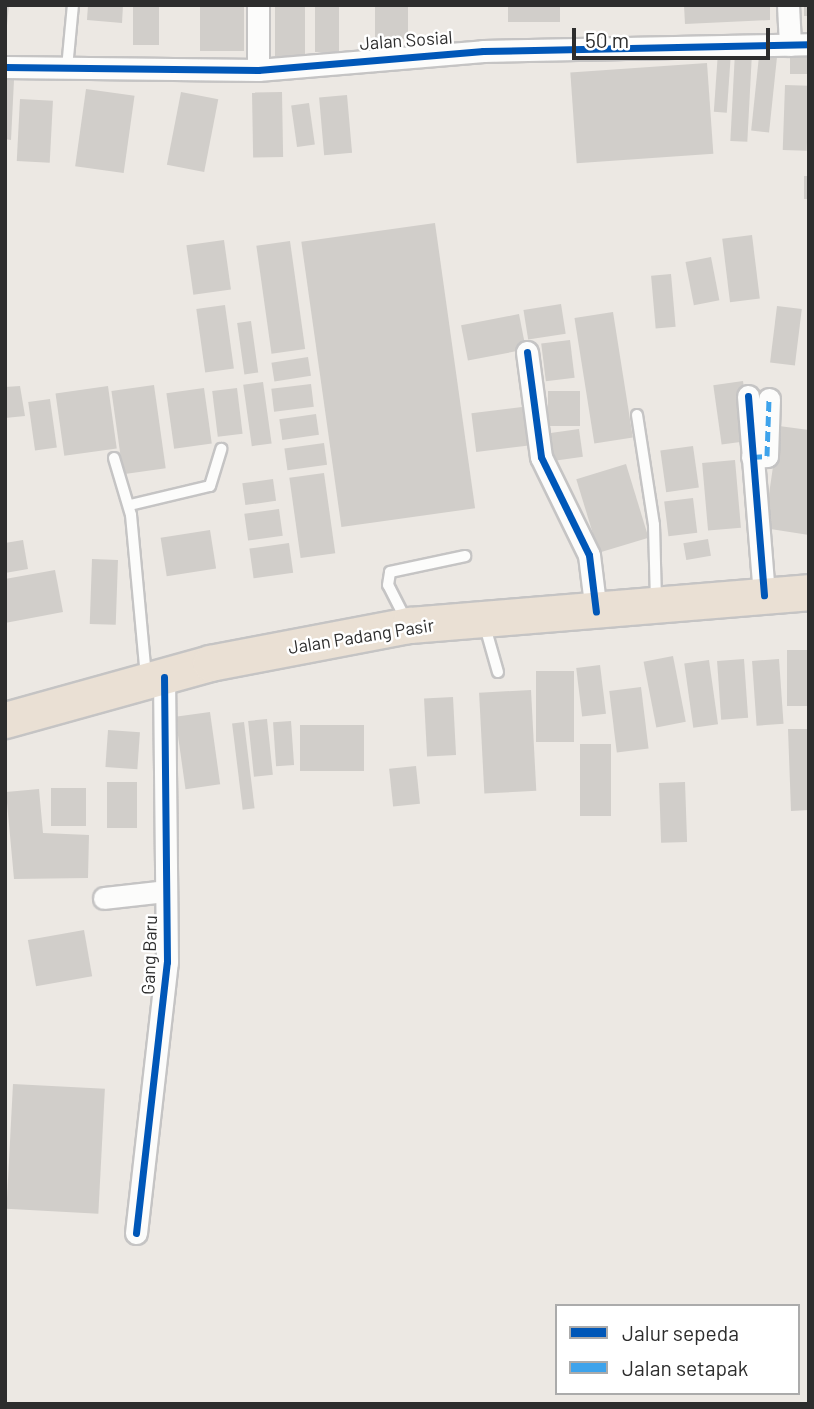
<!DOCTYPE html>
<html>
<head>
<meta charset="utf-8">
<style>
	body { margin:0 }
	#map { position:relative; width:814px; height:1409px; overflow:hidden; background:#ece8e3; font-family:Barlow,sans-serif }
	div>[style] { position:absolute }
	.building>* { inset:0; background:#d1ceca; transform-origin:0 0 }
	.roads { filter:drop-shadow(2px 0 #c5c4c4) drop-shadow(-2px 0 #c5c4c4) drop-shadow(0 2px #c5c4c4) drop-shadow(0 -2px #c5c4c4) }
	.service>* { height:10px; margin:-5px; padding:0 5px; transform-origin:5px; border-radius:5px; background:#fcfcfb }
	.minor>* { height:21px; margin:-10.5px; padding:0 10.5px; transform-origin:10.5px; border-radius:10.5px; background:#fcfcfb }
	.trunk>* { height:35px; margin:-17.5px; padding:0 17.5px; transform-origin:17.5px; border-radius:17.5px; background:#eae0d4 }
	.quiet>* { height:5px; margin-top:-2.5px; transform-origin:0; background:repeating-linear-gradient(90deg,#3ea3eb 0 10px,transparent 0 15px) }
	.cycleway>* { height:7px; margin:-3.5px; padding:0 3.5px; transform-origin:3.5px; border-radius:3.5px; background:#0057b8 }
	span { translate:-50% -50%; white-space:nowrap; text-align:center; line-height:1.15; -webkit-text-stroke:5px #fff; paint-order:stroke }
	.street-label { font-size:18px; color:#2d2d2d }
	.frame { position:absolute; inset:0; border:7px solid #2d2d2d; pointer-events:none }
	.legend { position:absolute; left:555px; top:1304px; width:245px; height:91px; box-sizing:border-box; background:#fff; border:2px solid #ababab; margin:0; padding:9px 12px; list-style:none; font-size:21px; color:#2d2d2d }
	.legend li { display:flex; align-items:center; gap:14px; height:35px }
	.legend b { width:35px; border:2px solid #ababab }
	.scale { position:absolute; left:572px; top:28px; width:198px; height:32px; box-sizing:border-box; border:4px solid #2d2d2d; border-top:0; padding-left:9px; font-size:21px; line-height:24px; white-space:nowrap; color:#2d2d2d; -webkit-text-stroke:5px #fff; paint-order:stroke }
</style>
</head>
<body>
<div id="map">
	<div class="building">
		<i style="clip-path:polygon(5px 5px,9px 5px,7px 25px,5px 25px)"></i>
		<i style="clip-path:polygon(88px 5px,123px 5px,122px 23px,87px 20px)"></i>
		<i style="left:133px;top:5px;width:26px;height:40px"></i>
		<i style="left:200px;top:5px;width:44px;height:46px"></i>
		<i style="left:275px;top:5px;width:30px;height:51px"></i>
		<i style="left:315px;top:5px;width:24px;height:47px"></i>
		<i style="left:375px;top:5px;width:33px;height:34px"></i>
		<i style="left:508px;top:5px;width:52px;height:17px"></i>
		<i style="clip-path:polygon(684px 5px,770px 5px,770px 20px,685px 24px)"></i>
		<i style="left:804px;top:5px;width:5px;height:11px"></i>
		<i style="left:718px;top:52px;width:13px;height:60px;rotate:4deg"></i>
		<i style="left:735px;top:52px;width:17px;height:89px;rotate:3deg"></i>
		<i style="left:759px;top:56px;width:18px;height:75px;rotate:6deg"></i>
		<i style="left:790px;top:56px;width:19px;height:18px"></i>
		<i style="left:707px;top:63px;width:91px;height:137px;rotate:86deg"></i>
		<i style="clip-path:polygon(5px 80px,14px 80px,11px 140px,5px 139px)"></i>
		<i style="left:785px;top:85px;width:24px;height:65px;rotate:2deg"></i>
		<i style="left:86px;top:89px;width:49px;height:78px;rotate:8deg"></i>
		<i style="left:181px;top:92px;width:38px;height:74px;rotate:11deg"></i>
		<i style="left:282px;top:92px;width:65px;height:30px;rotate:89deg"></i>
		<i style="left:347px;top:95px;width:58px;height:28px;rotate:85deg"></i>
		<i style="left:20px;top:99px;width:33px;height:62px;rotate:3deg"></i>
		<i style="left:309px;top:103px;width:42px;height:18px;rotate:82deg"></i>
		<i style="left:804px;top:176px;width:5px;height:23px"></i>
		<i style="left:435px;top:223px;width:288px;height:135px;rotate:82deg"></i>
		<i style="left:752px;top:235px;width:64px;height:30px;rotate:83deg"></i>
		<i style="left:224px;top:240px;width:50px;height:38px;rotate:82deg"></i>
		<i style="left:290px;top:241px;width:109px;height:34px;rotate:82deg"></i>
		<i style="left:711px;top:257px;width:44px;height:26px;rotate:79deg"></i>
		<i style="left:671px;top:274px;width:53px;height:20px;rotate:85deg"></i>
		<i style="left:561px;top:304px;width:30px;height:38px;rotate:81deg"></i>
		<i style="left:225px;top:305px;width:64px;height:29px;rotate:82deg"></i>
		<i style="left:777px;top:306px;width:25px;height:57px;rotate:7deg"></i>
		<i style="left:613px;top:312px;width:127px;height:39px;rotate:81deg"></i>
		<i style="left:519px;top:314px;width:36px;height:59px;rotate:79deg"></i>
		<i style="left:251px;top:321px;width:52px;height:14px;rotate:82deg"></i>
		<i style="left:570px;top:340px;width:38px;height:29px;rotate:83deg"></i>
		<i style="left:308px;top:357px;width:19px;height:37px;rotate:81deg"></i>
		<i style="left:743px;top:381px;width:60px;height:30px;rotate:82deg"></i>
		<i style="left:263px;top:382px;width:62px;height:20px;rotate:82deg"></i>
		<i style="left:311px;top:384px;width:23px;height:40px;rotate:83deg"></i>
		<i style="left:154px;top:385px;width:84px;height:43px;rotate:82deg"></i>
		<i style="clip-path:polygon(20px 386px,25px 416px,5px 418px,5px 387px)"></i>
		<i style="left:108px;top:386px;width:63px;height:53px;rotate:82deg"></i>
		<i style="left:204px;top:388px;width:56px;height:38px;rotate:82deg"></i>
		<i style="left:237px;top:388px;width:46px;height:25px;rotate:83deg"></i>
		<i style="left:548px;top:391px;width:32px;height:35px"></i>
		<i style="left:50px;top:399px;width:49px;height:22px;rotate:82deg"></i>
		<i style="left:530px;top:406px;width:39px;height:59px;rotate:83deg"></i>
		<i style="left:316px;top:414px;width:21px;height:37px;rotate:82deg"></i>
		<i style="clip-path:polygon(779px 426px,809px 430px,809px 535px,764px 528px)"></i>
		<i style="left:579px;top:429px;width:28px;height:34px;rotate:82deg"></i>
		<i style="left:324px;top:443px;width:22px;height:40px;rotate:82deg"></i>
		<i style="left:693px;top:446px;width:42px;height:33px;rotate:82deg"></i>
		<i style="left:735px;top:460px;width:68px;height:33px;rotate:85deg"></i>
		<i style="left:626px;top:464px;width:77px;height:52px;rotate:73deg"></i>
		<i style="left:324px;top:473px;width:81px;height:35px;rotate:82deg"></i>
		<i style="left:273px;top:479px;width:22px;height:31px;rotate:82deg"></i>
		<i style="left:693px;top:498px;width:35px;height:29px;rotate:83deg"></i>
		<i style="left:279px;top:509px;width:27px;height:35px;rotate:82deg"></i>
		<i style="left:210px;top:530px;width:39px;height:50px;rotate:81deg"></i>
		<i style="left:708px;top:539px;width:17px;height:25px;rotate:80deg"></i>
		<i style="clip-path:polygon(23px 540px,28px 569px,5px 573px,5px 543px)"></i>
		<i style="left:289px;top:543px;width:30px;height:40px;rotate:82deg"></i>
		<i style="left:92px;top:559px;width:26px;height:65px;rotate:2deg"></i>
		<i style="clip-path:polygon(55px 570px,63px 612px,5px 623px,5px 579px)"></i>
		<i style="left:809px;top:650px;width:56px;height:22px;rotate:90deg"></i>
		<i style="left:673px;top:656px;width:67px;height:30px;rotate:79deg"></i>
		<i style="left:744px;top:659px;width:59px;height:27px;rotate:86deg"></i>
		<i style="left:779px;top:659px;width:65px;height:27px;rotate:86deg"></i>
		<i style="left:709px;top:660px;width:65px;height:25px;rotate:82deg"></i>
		<i style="left:600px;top:665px;width:49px;height:24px;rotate:83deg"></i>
		<i style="left:536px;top:671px;width:38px;height:71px"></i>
		<i style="left:641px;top:687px;width:62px;height:32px;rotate:83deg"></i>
		<i style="left:531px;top:690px;width:101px;height:52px;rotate:87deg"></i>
		<i style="left:453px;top:697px;width:58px;height:29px;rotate:87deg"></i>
		<i style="left:210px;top:712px;width:73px;height:35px;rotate:82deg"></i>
		<i style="left:267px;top:719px;width:56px;height:19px;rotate:84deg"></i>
		<i style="left:291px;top:721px;width:44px;height:18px;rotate:86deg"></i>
		<i style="left:244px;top:722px;width:87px;height:12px;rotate:83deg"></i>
		<i style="left:300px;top:725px;width:64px;height:46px"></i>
		<i style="clip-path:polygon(788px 729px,809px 729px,809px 810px,791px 811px)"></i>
		<i style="left:108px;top:730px;width:32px;height:37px;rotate:4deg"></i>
		<i style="left:580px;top:744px;width:31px;height:72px"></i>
		<i style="left:416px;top:766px;width:38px;height:27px;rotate:84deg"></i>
		<i style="left:107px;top:782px;width:30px;height:46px"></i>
		<i style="left:685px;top:782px;width:60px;height:26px;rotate:88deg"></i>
		<i style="left:51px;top:788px;width:35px;height:38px"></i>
		<i style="clip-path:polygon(39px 789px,43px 833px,89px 835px,88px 878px,14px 879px,6px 792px)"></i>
		<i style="left:84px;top:930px;width:47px;height:57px;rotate:80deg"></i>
		<i style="left:13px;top:1084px;width:92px;height:125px;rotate:3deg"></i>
	</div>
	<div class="roads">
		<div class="service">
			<i style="left:67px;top:68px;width:63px;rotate:-84.6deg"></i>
			<i style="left:637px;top:415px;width:111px;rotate:81.2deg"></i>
			<i style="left:654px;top:525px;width:76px;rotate:88.5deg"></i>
			<i style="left:114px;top:458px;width:59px;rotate:73.4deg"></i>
			<i style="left:131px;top:515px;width:162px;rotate:84.7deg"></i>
			<i style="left:130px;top:505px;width:82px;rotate:-13.4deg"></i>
			<i style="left:210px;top:486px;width:39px;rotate:-73deg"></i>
			<i style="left:406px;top:620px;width:39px;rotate:-117deg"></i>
			<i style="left:388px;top:585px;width:13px;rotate:-81deg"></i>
			<i style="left:390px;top:572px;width:77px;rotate:-12deg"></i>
			<i style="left:484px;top:623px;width:51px;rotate:74.1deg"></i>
		</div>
		<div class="minor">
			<i style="left:788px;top:5px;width:40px;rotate:87.1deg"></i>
			<i style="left:5px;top:67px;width:253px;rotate:0.7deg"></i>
			<i style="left:258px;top:70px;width:226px;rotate:-4.8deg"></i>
			<i style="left:483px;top:51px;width:326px;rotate:-1.2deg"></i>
			<i style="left:258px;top:70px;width:65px;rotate:-90deg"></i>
			<i style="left:527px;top:352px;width:106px;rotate:82.4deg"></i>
			<i style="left:541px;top:457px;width:109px;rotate:63.9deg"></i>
			<i style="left:589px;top:555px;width:57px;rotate:83deg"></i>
			<i style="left:748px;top:396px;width:200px;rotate:85.4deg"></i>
			<i style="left:752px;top:457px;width:15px;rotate:-4deg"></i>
			<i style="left:767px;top:456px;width:57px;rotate:-88deg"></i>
			<i style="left:104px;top:898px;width:62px;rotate:-6.4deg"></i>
			<i style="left:136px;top:1233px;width:273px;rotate:-83.5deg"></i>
			<i style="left:167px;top:962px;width:285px;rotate:-90.6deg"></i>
		</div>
		<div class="trunk">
			<i style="left:5px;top:720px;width:213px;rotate:-15.5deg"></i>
			<i style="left:210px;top:663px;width:203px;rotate:-10.8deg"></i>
			<i style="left:409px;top:625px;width:401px;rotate:-4.7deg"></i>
		</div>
	</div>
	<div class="quiet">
		<i style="left:752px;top:457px;width:15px;rotate:-4deg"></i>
		<i style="left:767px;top:456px;width:57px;rotate:-88deg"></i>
	</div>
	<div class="cycleway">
		<i style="left:5px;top:67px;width:253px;rotate:0.7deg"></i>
		<i style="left:258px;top:70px;width:226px;rotate:-4.8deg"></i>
		<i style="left:483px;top:51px;width:326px;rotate:-1.2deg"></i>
		<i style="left:527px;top:352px;width:106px;rotate:82.4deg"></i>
		<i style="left:541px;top:457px;width:109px;rotate:63.9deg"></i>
		<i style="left:589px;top:555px;width:57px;rotate:83deg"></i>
		<i style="left:748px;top:396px;width:200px;rotate:85.4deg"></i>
		<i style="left:136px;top:1233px;width:273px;rotate:-83.5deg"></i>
		<i style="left:167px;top:962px;width:285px;rotate:-90.6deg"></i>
	</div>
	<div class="street-label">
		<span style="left:406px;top:40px;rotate:-4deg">Jalan Sosial</span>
		<span style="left:361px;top:636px;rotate:-9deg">Jalan Padang Pasir</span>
		<span style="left:149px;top:955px;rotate:-88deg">Gang Baru</span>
	</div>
	<div class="frame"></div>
	<ul class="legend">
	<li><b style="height:9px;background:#0057b8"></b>Jalur sepeda</li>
	<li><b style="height:9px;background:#3ea3eb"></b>Jalan setapak</li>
	</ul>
	<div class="scale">50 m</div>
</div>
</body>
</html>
